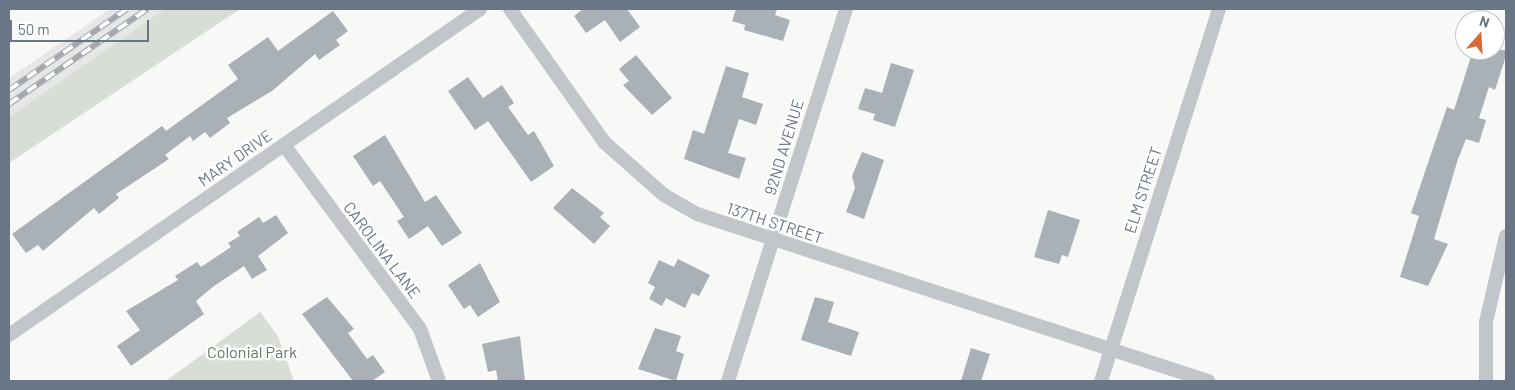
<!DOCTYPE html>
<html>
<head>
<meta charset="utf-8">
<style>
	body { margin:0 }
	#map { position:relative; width:1515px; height:390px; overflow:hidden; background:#f8f8f6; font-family:Barlow,sans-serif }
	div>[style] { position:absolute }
	.built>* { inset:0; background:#e6e7e7 }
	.green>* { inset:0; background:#d8ddd5 }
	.building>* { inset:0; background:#a9b0b6 }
	.street>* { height:14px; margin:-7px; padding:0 7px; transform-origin:7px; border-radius:7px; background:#c2c5c9 }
	.rail>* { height:5.5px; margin-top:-2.75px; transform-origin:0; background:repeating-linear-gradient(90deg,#fff 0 11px,#a3a8ae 0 22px); box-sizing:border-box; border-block:1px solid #a3a8ae }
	span { translate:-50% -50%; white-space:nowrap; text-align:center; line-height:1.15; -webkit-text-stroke:5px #fff; paint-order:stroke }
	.street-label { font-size:16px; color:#697685 }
	.park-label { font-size:16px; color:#667764 }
	.frame { position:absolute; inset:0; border:10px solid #697685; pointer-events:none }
	.north { position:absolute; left:1455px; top:10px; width:50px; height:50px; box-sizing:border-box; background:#fff; border:1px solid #c3c8ce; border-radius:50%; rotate:19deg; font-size:14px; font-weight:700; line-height:20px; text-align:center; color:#697685 }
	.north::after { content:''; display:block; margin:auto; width:18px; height:22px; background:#d86a36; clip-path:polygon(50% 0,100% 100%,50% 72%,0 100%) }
	.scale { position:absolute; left:10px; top:20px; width:139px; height:22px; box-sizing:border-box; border:2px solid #697685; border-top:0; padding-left:6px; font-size:15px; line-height:18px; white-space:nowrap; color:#697685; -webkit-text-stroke:4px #fff; paint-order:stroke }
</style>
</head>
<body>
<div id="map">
	<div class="built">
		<i style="clip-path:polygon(110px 9px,165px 9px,9px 117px,9px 78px)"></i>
	</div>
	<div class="green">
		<i style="clip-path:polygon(165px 9px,240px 9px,9px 163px,9px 117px)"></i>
		<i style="clip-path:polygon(260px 312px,278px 336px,294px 381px,166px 381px)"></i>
	</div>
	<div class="building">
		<i style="clip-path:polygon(583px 9px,627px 9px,640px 27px,620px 42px,605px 20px,586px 33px,574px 16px)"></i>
		<i style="clip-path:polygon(736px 9px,777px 9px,775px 15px,790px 20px,783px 41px,744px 30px,745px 25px,732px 21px)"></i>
		<i style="clip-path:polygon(333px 11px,348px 31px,336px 40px,340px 45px,319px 60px,315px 54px,272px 91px,227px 118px,230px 123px,210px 138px,205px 132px,193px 141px,190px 136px,165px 155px,169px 159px,116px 194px,119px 198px,99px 214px,94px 208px,43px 251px,38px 245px,26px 253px,12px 234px,162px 126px,166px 131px,238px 79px,228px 65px,268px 37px,278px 51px)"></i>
		<i style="clip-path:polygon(1473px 50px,1506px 50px,1506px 56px,1495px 90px,1489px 87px,1479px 118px,1486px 120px,1479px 143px,1466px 139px,1458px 159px,1434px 239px,1448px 244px,1428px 286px,1400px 277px,1419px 216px,1411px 213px,1447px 107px,1454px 110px)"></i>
		<i style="clip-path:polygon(636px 55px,672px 98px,652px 115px,623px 85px,629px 81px,619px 69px)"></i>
		<i style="clip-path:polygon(891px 63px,914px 70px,895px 127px,873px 120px,875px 114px,858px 109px,865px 88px,882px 93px)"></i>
		<i style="clip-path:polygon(726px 66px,749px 73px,742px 97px,763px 104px,756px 125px,739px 119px,728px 153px,746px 158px,739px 179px,684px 159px,693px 130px,704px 134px)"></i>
		<i style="clip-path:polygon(468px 77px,483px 98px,502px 85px,514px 103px,508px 107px,528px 135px,534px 131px,554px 166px,531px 182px,488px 121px,475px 130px,448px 91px)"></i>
		<i style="clip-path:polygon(385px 135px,425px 202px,436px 195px,462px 233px,442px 246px,428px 226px,409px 239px,397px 221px,404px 217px,380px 181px,373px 186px,353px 156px)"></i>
		<i style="clip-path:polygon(862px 152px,884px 160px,864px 219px,846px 212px,855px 188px,852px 176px)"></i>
		<i style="clip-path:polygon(572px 188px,604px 213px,600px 217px,610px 226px,594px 244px,553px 208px)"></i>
		<i style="clip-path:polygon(1048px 210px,1080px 220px,1068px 257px,1062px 255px,1059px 264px,1034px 257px)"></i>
		<i style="clip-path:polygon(276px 215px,288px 233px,258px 256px,267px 270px,252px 279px,244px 266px,214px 286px,196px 301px,204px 314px,131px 366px,117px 346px,140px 330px,126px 311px,178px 280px,175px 276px,197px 262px,201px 267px,231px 247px,228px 243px,240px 236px,237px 232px,259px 217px,263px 223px)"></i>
		<i style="clip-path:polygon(678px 259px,710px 275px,699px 296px,692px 293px,685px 308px,666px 298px,662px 306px,649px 299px,655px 287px,648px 283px,659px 260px,674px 267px)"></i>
		<i style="clip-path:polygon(480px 263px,500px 302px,478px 317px,470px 305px,464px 309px,448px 285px)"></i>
		<i style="clip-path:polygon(327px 297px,354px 329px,348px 333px,367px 359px,373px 355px,385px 372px,372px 381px,353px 381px,302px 314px)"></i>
		<i style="clip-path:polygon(815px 297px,834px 302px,828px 322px,859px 332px,851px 356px,801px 340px)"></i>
		<i style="clip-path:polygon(655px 328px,681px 336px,676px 351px,684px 354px,676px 381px,638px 369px)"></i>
		<i style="clip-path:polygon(520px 336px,525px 381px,498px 381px,496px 370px,488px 372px,482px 344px)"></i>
		<i style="clip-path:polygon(971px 348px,990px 354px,981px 381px,961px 381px)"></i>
	</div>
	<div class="street">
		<i style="left:510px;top:9px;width:163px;rotate:54.7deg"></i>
		<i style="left:604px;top:142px;width:80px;rotate:41.5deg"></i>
		<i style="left:664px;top:195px;width:38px;rotate:30deg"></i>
		<i style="left:697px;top:214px;width:538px;rotate:18.1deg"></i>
		<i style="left:284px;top:145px;width:229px;rotate:53.5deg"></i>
		<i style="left:420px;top:329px;width:55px;rotate:69.9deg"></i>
		<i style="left:9px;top:335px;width:573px;rotate:-34.69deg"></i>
		<i style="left:728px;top:381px;width:390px;rotate:-72.4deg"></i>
		<i style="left:1101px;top:381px;width:390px;rotate:-72.4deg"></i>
		<i style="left:1486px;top:381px;width:59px;rotate:-90deg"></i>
		<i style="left:1486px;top:322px;width:88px;rotate:-76.9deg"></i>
	</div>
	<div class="rail">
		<i style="left:9px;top:90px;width:143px;rotate:-34.5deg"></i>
		<i style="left:9px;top:104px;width:168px;rotate:-34.5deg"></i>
	</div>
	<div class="street-label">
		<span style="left:784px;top:147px;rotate:-73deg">92ND AVENUE</span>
		<span style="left:235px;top:158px;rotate:-35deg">MARY DRIVE</span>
		<span style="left:1143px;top:190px;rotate:-72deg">ELM STREET</span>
		<span style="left:775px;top:223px;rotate:18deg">137TH STREET</span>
		<span style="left:382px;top:250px;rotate:53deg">CAROLINA LANE</span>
	</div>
	<div class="park-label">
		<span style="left:252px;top:352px">Colonial Park</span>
	</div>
	<div class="frame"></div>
	<div class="north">N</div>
	<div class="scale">50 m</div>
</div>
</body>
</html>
